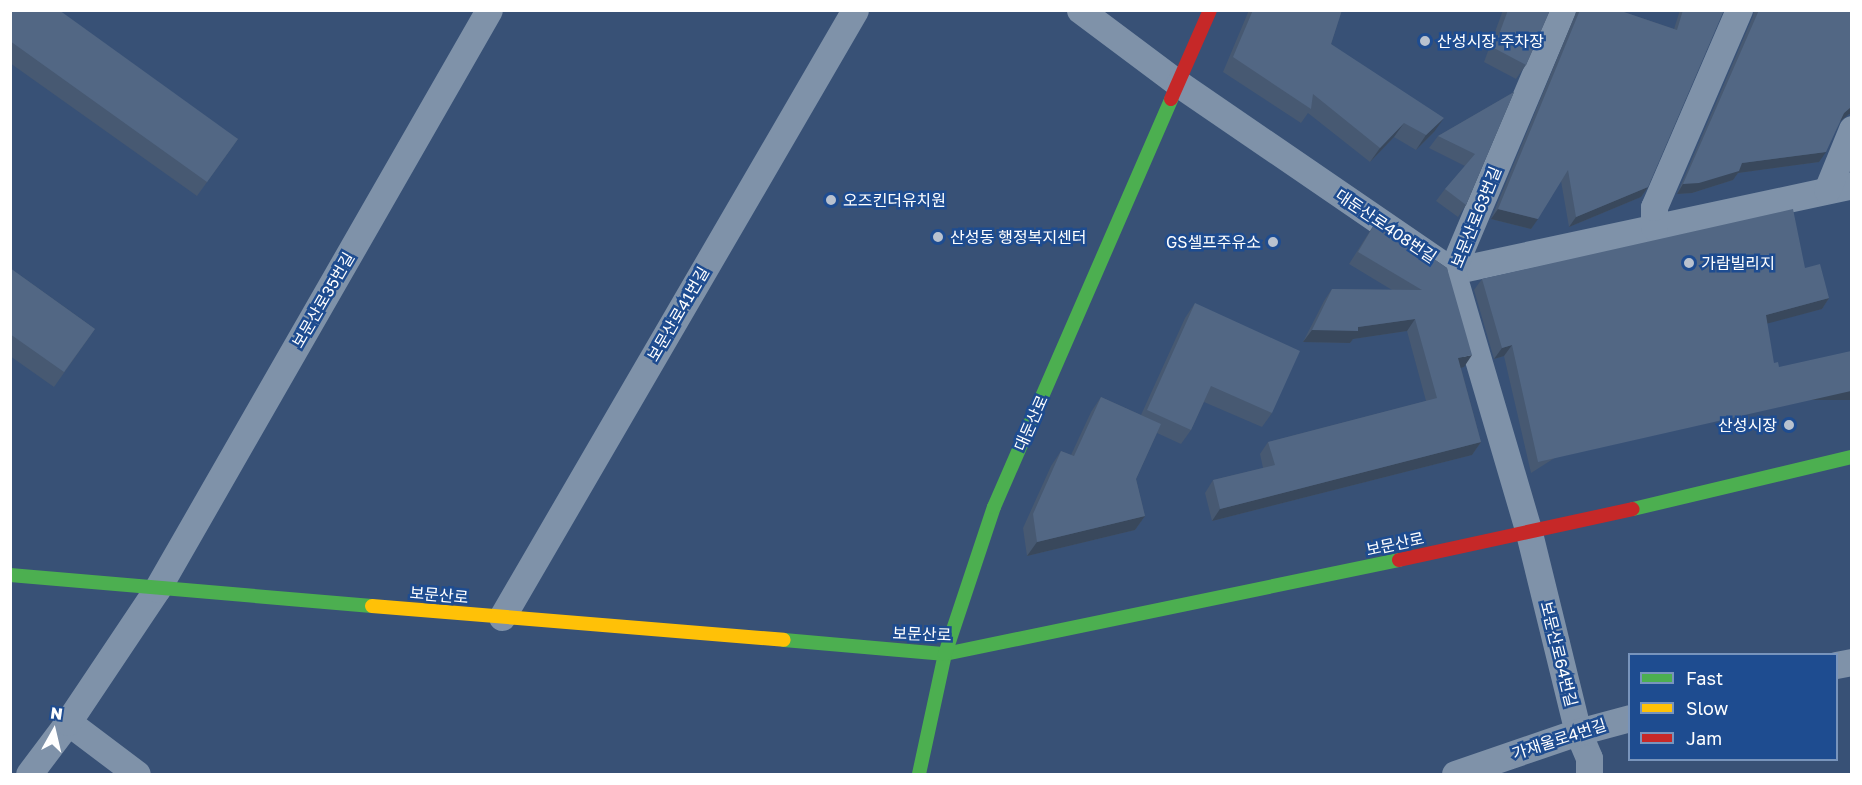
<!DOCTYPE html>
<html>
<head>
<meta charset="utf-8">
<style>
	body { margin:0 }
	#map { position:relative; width:1862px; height:785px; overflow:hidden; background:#385176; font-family:"Golos Text","Noto Sans KR",sans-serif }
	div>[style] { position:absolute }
	.street>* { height:27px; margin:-13.5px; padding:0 13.5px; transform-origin:13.5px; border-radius:13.5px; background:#7f92a9 }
	.fast>* { height:14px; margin:-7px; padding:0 7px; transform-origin:7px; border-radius:7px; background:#4caf50 }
	.slow>* { height:14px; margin:-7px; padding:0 7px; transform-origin:7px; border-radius:7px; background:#ffc107 }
	.jam>* { height:14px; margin:-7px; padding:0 7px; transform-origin:7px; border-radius:7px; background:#c62828 }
	.wall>* { inset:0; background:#475972 }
	.shaded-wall>* { inset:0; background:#39485c; transform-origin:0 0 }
	.building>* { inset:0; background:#526784 }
	.dots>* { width:16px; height:16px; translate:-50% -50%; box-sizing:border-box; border:3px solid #1e4c90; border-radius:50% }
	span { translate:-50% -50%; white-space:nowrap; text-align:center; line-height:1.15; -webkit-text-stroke:5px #1e4c90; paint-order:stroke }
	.poi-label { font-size:16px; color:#fff }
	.left { translate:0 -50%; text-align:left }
	.right { translate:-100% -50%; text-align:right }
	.street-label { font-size:16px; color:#fff }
	.frame { position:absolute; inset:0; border:12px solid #fff; pointer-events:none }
	.legend { position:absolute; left:1628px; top:653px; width:210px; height:108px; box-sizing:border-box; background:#1e4c90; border:2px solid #7894bc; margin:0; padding:8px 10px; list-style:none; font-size:18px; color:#fff }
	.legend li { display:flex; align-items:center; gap:12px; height:30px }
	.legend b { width:30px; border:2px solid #7894bc }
	.north { position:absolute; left:24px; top:701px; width:60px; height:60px; -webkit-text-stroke:4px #1e4c90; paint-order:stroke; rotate:8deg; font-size:16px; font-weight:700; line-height:24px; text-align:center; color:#fff }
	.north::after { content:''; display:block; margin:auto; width:21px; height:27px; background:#fff; clip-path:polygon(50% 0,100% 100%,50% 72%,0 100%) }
</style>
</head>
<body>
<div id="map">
	<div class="street">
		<i style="left:1080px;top:10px;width:124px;rotate:36.8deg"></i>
		<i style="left:1179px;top:84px;width:331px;rotate:34.4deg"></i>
		<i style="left:1452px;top:271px;width:409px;rotate:-12.1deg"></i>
		<i style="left:1562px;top:10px;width:283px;rotate:112.9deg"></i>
		<i style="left:1452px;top:271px;width:273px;rotate:73.6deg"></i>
		<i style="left:1529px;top:533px;width:205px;rotate:76.2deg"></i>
		<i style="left:1578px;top:732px;width:28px;rotate:67deg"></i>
		<i style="left:1589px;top:758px;width:16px;rotate:90deg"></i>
		<i style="left:1827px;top:190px;width:66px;rotate:-67.7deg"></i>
		<i style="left:1654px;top:227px;width:20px;rotate:-90deg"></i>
		<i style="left:1654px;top:207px;width:215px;rotate:-66.7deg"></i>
		<i style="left:502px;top:617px;width:702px;rotate:-59.82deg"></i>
		<i style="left:1836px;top:665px;width:16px;rotate:-11deg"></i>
		<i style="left:68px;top:722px;width:86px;rotate:37deg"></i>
		<i style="left:29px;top:774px;width:65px;rotate:-53.1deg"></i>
		<i style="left:68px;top:722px;width:160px;rotate:-56.2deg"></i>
		<i style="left:157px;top:589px;width:667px;rotate:-60.17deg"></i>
		<i style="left:1455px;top:774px;width:130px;rotate:-18.9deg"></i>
		<i style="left:1578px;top:732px;width:54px;rotate:-15.1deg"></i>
	</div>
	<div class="fast">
		<i style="left:1633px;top:509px;width:225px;rotate:-13.4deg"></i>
		<i style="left:10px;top:575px;width:363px;rotate:4.9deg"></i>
		<i style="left:784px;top:640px;width:162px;rotate:5deg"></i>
		<i style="left:945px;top:654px;width:464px;rotate:-11.7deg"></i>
		<i style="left:919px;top:774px;width:123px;rotate:-77.8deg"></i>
		<i style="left:945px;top:654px;width:155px;rotate:-71.6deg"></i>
		<i style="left:994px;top:507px;width:445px;rotate:-66.5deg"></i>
	</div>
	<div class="slow">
		<i style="left:372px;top:606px;width:413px;rotate:4.7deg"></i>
	</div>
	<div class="jam">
		<i style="left:1171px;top:99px;width:97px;rotate:-66.3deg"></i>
		<i style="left:1399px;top:560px;width:239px;rotate:-12.3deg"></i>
	</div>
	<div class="wall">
		<i style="clip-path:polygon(10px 10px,238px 139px,197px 196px,10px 63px)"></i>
		<i style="clip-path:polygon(1249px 10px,1342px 10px,1331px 44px,1434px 132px,1416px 150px,1394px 137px,1370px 162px,1308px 113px,1301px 123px,1223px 72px)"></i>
		<i style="clip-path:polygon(1503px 10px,1550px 10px,1526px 65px,1516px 79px,1484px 62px)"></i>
		<i style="clip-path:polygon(1577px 10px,1618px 10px,1674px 29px,1680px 10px,1724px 10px,1648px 187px,1641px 197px,1569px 227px,1561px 181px,1531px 229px,1491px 219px)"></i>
		<i style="clip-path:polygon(1754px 10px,1851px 10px,1851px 114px,1849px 114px,1841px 120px,1819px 162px,1738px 173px,1733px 180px,1692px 193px,1677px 194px,1753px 16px)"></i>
		<i style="clip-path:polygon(1514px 92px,1466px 205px,1458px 217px,1436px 201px,1445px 189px,1465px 166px,1429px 148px,1438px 136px)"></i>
		<i style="clip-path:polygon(1377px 220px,1447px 268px,1464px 367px,1461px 368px,1481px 442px,1472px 455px,1212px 521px,1205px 493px,1213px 480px,1263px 468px,1260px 454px,1268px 442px,1426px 401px,1407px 331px,1353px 339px,1350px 343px,1303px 342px,1324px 301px,1332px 289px,1392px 290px,1349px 264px)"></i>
		<i style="clip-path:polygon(10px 268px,95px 329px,54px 387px,10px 356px)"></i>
		<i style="clip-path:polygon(1805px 268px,1829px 298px,1822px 309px,1767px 323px,1531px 473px,1504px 356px,1494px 359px,1474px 290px,1482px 279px)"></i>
		<i style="clip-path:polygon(1195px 303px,1272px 413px,1262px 427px,1204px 402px,1191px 430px,1181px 444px,1157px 433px,1136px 479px,1145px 516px,1135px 530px,1027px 556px,1023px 528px,1051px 466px,1061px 451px,1071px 455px,1091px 412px,1101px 397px,1141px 415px,1185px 318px)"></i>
	</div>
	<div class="shaded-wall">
		<i style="clip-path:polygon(1851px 107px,1851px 114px,1849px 114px,1838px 123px,1844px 113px)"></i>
		<i style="clip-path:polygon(1444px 118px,1434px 132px,1416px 150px,1426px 135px)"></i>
		<i style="clip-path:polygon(1404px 123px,1394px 137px,1370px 162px,1380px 148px)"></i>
		<i style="clip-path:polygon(1826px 152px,1819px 162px,1738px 173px,1733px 180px,1692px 193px,1677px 194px,1683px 184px,1742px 163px)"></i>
		<i style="clip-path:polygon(1648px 187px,1641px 197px,1569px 227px,1576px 217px)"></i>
		<i style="clip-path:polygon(1498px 209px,1538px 219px,1531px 229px,1491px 219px)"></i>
		<i style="clip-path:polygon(1829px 298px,1822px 309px,1758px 326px,1766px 315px)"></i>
		<i style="clip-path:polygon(1415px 319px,1407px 331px,1353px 339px,1350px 343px,1303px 342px,1312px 330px,1358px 327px)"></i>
		<i style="clip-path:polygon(1512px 345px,1504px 356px,1494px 359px,1502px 348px)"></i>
		<i style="clip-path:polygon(1472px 355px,1464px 367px,1450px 371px,1458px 358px)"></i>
		<i style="left:1851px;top:391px;width:9px;height:321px;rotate:90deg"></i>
		<i style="clip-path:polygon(1481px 442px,1472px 455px,1212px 521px,1220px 509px)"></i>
		<i style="clip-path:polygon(1145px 516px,1135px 530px,1027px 556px,1037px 542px)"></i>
	</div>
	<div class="building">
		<i style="clip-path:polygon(10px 10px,59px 10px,238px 139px,207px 182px,10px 41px)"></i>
		<i style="clip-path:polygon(1253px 10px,1342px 10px,1331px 44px,1444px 118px,1426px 135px,1404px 123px,1380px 148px,1313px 94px,1311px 109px,1233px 57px)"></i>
		<i style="clip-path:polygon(1508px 10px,1550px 10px,1526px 65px,1494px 48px)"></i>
		<i style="clip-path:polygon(1580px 10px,1618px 10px,1677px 30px,1683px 10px,1724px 10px,1648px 187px,1576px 217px,1568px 170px,1538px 219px,1498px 209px)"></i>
		<i style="clip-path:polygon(1759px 10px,1851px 10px,1851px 107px,1844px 113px,1826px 152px,1742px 163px,1739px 171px,1699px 183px,1683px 184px)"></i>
		<i style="clip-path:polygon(1514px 92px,1466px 205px,1445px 189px,1475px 154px,1438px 136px)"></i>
		<i style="clip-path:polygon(1793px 209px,1805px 268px,1820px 264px,1829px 298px,1766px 315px,1774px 363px,1778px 362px,1779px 367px,1851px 351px,1851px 391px,1538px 462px,1512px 345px,1502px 348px,1482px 279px)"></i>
		<i style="clip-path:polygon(1377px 220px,1447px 268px,1472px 355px,1458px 358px,1481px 442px,1220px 509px,1213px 480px,1275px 465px,1268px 442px,1437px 398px,1415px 319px,1358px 327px,1358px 331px,1312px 330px,1332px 289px,1422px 290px,1358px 252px)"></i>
		<i style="clip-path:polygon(10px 268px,95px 329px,64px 372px,10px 334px)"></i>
		<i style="clip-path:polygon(1195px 303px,1300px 351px,1272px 413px,1211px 386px,1191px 430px,1147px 410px)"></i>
		<i style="clip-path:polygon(1101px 397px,1161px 424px,1136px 479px,1145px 516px,1037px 542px,1033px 514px,1061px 451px,1074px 456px)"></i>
	</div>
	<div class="dots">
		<i style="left:1425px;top:41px;background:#b9c2cf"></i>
		<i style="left:831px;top:200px;background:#b9c2cf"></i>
		<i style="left:938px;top:237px;background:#b9c2cf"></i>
		<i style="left:1273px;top:242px;background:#b9c2cf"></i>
		<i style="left:1689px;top:263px;background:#b9c2cf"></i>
		<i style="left:1789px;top:425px;background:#b9c2cf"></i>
	</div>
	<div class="poi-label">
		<span class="left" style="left:1437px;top:41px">산성시장 주차장</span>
		<span class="left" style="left:843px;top:200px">오즈킨더유치원</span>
		<span class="left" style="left:950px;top:237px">산성동 행정복지센터</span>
		<span class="right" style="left:1261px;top:242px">GS셀프주유소</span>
		<span class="left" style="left:1701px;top:263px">가람빌리지</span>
		<span class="right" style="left:1777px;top:425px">산성시장</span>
	</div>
	<div class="street-label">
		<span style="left:1476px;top:217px;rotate:-68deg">보문산로63번길</span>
		<span style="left:1386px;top:226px;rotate:34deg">대둔산로408번길</span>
		<span style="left:323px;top:300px;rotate:-60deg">보문산로35번길</span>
		<span style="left:678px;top:314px;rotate:-60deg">보문산로41번길</span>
		<span style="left:1031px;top:423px;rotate:-66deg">대둔산로</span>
		<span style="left:1395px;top:544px;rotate:-12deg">보문산로</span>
		<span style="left:439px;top:595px;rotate:5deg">보문산로</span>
		<span style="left:922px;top:634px;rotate:2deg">보문산로</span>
		<span style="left:1559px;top:654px;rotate:76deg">보문산로64번길</span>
		<span style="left:1559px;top:739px;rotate:-18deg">가재울로4번길</span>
	</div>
	<div class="frame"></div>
	<ul class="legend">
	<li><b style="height:8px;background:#4caf50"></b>Fast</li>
	<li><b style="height:8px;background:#ffc107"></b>Slow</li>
	<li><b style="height:8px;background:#c62828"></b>Jam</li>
	</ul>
	<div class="north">N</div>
</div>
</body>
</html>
